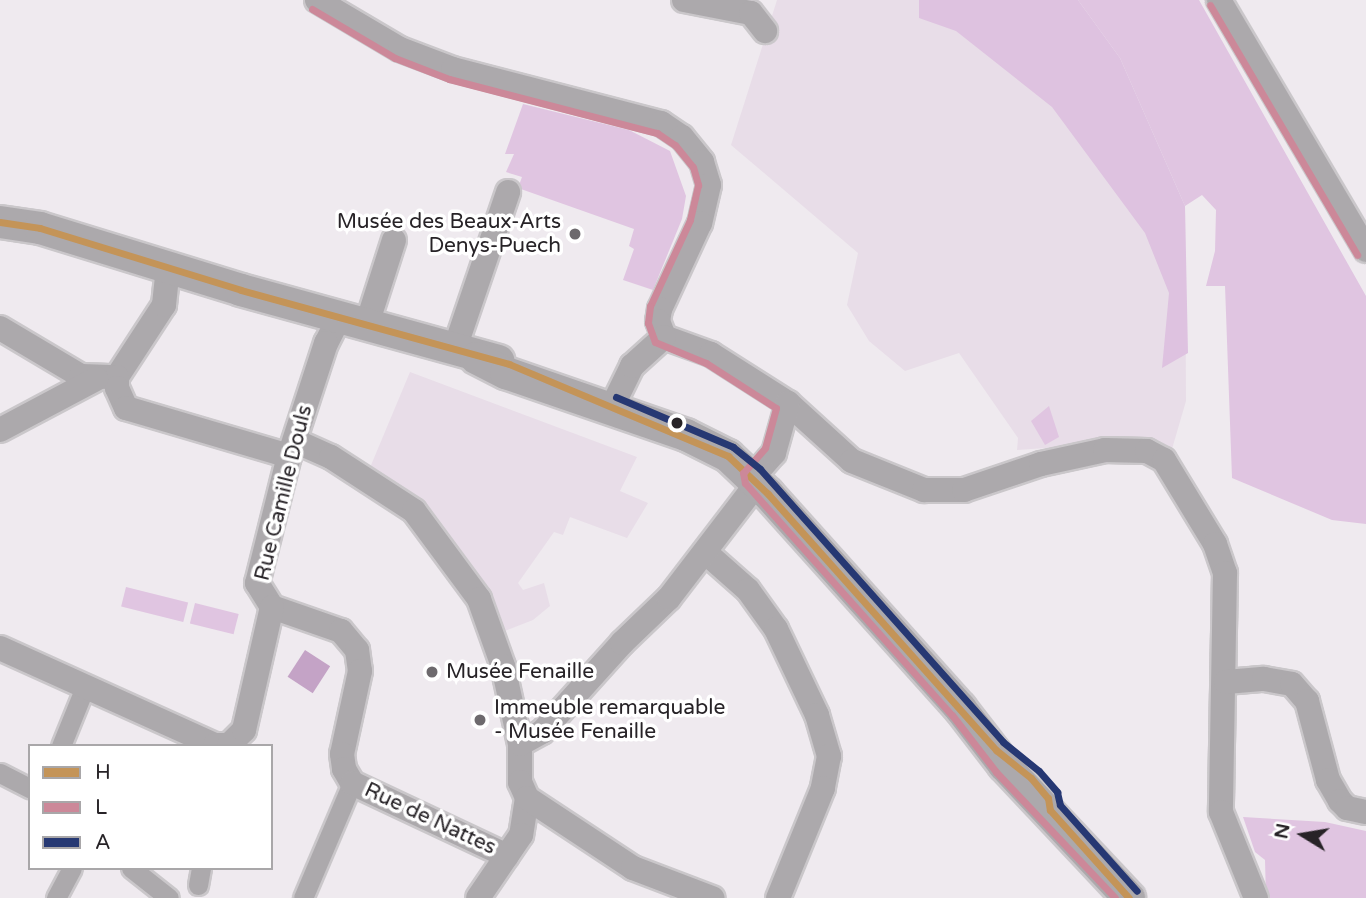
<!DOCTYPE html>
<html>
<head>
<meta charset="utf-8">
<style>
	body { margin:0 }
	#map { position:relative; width:1366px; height:898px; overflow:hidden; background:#efeaef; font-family:"Varela Round",sans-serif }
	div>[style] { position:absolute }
	.built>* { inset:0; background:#e8dde8 }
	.green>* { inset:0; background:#e0c5e1; transform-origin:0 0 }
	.forest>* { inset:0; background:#dec2e0 }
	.water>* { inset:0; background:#c4a3c6; transform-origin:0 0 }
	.roads { filter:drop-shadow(2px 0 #cac7ca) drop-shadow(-2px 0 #cac7ca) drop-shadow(0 2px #cac7ca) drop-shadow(0 -2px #cac7ca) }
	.pedestrian>* { height:19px; margin:-9.5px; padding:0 9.5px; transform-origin:9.5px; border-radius:9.5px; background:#aca9ac }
	.minor>* { height:24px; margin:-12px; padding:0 12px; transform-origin:12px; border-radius:12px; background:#aca9ac }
	.tertiary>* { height:32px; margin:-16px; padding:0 16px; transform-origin:16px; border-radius:16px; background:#aca9ac }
	.bus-1>* { height:7px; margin:-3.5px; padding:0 3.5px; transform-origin:3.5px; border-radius:3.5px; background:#c49458 }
	.bus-2>* { height:7px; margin:-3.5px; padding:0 3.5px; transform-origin:3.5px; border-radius:3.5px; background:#c89 }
	.bus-3>* { height:7px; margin:-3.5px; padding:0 3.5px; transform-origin:3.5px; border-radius:3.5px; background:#263873 }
	.dots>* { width:19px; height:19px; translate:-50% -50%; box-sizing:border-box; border:4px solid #fff; border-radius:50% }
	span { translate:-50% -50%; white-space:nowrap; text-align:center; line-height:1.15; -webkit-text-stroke:7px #fff; paint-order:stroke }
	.poi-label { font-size:21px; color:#272327 }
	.right { translate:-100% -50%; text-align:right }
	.left { translate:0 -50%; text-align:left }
	.street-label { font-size:21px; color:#272327 }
	.legend { position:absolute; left:28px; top:744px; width:245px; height:126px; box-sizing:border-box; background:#fff; border:2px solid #a9a7a9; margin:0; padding:9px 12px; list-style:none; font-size:21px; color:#272327 }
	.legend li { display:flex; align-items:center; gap:14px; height:35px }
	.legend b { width:35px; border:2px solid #a9a7a9 }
	.north { position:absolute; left:1268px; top:800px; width:70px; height:70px; -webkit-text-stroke:5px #fff; paint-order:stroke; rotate:281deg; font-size:19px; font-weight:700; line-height:28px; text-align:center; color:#272327 }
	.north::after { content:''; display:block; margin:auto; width:24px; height:32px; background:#272327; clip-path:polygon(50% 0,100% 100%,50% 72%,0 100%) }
</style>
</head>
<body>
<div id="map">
	<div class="built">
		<i style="clip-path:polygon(777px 0,1078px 0,1185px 206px,1186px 401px,1172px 449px,1104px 444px,1017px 450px,1018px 438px,959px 353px,905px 371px,869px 341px,847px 305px,858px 253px,731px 145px)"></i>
		<i style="clip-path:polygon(410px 372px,637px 457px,620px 491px,648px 503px,627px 538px,570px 517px,563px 535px,554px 532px,518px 583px,523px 590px,544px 583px,550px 606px,533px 620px,502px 632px,493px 609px,496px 606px,462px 562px,369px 470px)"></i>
	</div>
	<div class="green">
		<i style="clip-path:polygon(1078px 0,1199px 0,1366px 296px,1366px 524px,1332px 520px,1232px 478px,1225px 286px,1206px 286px,1215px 251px,1216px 210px,1202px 195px,1185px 206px,1120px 58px)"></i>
		<i style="clip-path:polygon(523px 104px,629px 130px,670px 151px,686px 196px,682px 219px,653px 290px,623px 280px,634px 249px,629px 246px,634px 229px,518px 188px,522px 177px,506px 172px,514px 154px,505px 154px)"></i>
		<i style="clip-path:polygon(1049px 406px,1059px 437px,1045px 445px,1031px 421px)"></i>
		<i style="left:126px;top:587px;width:64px;height:20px;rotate:14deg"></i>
		<i style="left:195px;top:603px;width:45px;height:21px;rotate:14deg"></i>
		<i style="clip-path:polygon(1243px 817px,1325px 822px,1366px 831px,1366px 898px,1266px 898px,1265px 860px,1255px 852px)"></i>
	</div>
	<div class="forest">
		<i style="clip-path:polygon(919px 0,1078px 0,1120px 58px,1185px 206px,1188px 353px,1162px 368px,1169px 293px,1145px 233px,1052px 107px,956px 31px,919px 18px)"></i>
	</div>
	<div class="water">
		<i style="left:305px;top:650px;width:30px;height:32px;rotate:33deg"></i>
	</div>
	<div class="roads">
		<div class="pedestrian">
			<i style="left:61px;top:746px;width:64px;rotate:-67.9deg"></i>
			<i style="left:0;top:773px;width:34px;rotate:27deg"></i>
			<i style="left:131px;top:868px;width:48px;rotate:38.3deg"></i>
			<i style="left:198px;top:885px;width:17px;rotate:-80deg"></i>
			<i style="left:56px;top:898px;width:34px;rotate:-62deg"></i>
			<i style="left:303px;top:898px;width:125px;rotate:-66.9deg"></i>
		</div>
		<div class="minor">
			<i style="left:317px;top:0;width:96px;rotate:30.6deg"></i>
			<i style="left:400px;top:49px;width:57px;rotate:20.7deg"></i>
			<i style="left:453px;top:69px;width:215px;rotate:14.6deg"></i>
			<i style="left:661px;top:123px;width:25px;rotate:34deg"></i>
			<i style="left:682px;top:137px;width:32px;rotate:51deg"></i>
			<i style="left:702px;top:162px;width:24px;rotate:73deg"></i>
			<i style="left:709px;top:185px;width:39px;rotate:103deg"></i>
			<i style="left:700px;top:223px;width:95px;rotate:114.9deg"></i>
			<i style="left:660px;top:309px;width:12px;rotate:99deg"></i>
			<i style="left:658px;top:321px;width:17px;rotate:69deg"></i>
			<i style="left:684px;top:0;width:68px;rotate:11deg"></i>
			<i style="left:751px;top:13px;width:23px;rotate:52deg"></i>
			<i style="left:1219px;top:0;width:290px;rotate:59.5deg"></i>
			<i style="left:340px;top:316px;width:30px;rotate:117deg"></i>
			<i style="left:326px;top:343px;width:119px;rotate:108.1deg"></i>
			<i style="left:289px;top:456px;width:131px;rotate:104.1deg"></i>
			<i style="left:257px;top:583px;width:28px;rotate:58deg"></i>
			<i style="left:272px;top:607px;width:73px;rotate:19.2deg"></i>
			<i style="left:341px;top:631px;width:25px;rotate:50deg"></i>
			<i style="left:357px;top:650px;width:21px;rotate:82deg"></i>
			<i style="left:360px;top:671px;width:85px;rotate:102.2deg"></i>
			<i style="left:342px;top:754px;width:15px;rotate:82deg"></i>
			<i style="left:344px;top:769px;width:16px;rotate:60deg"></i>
			<i style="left:352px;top:783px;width:171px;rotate:25.2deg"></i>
			<i style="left:367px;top:324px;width:88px;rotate:-72.2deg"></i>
			<i style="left:0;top:328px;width:94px;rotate:30.7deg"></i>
			<i style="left:81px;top:376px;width:36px;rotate:2deg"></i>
			<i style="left:117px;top:377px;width:86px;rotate:-56.9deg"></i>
			<i style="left:164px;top:305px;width:38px;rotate:-84deg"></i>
			<i style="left:664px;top:337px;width:50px;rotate:19.9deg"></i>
			<i style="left:711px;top:354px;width:91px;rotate:32.5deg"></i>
			<i style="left:788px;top:403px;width:86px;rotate:42.2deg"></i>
			<i style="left:852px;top:461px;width:78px;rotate:21.9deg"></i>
			<i style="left:924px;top:490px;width:40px"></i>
			<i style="left:964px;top:490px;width:81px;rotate:-18.7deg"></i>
			<i style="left:1041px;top:464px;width:66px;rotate:-12.3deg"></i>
			<i style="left:1105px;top:450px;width:42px;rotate:1.4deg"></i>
			<i style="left:1147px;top:451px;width:19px;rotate:28deg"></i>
			<i style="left:1164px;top:460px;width:98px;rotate:58.7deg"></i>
			<i style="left:1215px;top:544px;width:31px;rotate:71deg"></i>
			<i style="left:1225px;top:573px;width:239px;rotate:91deg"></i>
			<i style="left:1221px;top:812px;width:93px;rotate:67.9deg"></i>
			<i style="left:454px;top:351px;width:168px;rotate:-71.2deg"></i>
			<i style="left:117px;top:377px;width:11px;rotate:90deg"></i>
			<i style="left:117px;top:388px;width:22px;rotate:66deg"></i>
			<i style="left:126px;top:408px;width:170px;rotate:16.4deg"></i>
			<i style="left:612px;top:407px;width:46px;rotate:-64deg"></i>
			<i style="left:632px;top:366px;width:43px;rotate:-42.2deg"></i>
			<i style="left:0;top:430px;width:109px;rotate:-28deg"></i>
			<i style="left:295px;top:441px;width:39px;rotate:24deg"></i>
			<i style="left:331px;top:457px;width:99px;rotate:33deg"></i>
			<i style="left:414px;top:511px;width:109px;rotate:53.5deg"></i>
			<i style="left:479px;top:599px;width:71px;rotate:70.3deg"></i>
			<i style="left:503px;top:666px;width:80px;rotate:77.7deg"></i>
			<i style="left:520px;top:744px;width:38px;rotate:90deg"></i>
			<i style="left:520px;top:782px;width:17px;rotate:66deg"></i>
			<i style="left:527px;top:798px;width:37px;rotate:99deg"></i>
			<i style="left:521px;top:835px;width:76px;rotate:124.3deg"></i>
			<i style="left:753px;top:477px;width:32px;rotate:-49deg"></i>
			<i style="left:774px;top:453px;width:52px;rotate:-74.4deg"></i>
			<i style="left:705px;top:552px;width:57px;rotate:41.5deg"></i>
			<i style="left:748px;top:590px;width:48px;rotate:54.3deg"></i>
			<i style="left:776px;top:629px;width:95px;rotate:64.5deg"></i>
			<i style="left:817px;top:715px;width:43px;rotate:73.7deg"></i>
			<i style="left:829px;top:756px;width:33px;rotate:101deg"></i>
			<i style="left:823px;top:788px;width:119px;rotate:112.2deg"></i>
			<i style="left:0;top:648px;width:236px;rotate:24.3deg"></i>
			<i style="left:215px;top:745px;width:14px"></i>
			<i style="left:229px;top:745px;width:21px;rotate:-45deg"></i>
			<i style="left:244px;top:730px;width:126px;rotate:-77.2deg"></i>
			<i style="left:1226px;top:682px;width:38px;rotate:-5deg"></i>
			<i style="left:1264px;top:679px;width:28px;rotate:10deg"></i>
			<i style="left:1292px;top:684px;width:23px;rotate:49deg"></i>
			<i style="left:1307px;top:701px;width:82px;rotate:75.1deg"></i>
			<i style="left:1328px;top:780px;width:24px;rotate:60deg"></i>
			<i style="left:1340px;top:801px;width:10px;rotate:45deg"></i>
			<i style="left:1347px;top:808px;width:19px;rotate:12deg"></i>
			<i style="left:520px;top:744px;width:25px;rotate:-29deg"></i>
			<i style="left:542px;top:732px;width:120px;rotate:-48deg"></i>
			<i style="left:622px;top:643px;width:65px;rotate:-43.8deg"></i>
			<i style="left:669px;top:598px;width:146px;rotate:-52.5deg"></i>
			<i style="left:527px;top:798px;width:127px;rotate:33.4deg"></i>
			<i style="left:633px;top:868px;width:85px;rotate:20.8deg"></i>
		</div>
		<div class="tertiary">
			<i style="left:0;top:222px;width:40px;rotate:8.5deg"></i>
			<i style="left:40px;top:228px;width:210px;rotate:17.1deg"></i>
			<i style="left:241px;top:290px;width:267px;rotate:15.4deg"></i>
			<i style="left:476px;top:358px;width:34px;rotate:27deg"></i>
			<i style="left:506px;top:373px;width:190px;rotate:19deg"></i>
			<i style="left:686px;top:435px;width:47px;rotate:26.6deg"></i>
			<i style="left:728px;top:456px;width:55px;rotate:43.5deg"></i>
			<i style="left:768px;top:494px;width:288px;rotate:48.1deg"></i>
			<i style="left:960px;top:708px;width:72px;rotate:52.3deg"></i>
			<i style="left:1004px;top:765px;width:183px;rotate:46.8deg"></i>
		</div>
	</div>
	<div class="bus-1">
		<i style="left:0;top:222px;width:40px;rotate:8.5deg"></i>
		<i style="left:40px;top:228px;width:210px;rotate:17.1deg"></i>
		<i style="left:241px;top:290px;width:278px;rotate:15.4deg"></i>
		<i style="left:509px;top:364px;width:238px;rotate:22.8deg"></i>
		<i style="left:728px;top:456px;width:55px;rotate:43.5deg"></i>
		<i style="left:768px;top:494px;width:343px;rotate:48.3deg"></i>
		<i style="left:996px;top:750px;width:45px;rotate:38.7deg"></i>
		<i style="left:1031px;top:778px;width:26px;rotate:50deg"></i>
		<i style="left:1048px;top:798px;width:12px;rotate:81deg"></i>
		<i style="left:1050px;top:810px;width:118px;rotate:48.1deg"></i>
	</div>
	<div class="bus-2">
		<i style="left:1210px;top:5px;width:290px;rotate:59.5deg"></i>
		<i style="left:312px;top:9px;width:96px;rotate:30.6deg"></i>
		<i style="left:395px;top:58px;width:58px;rotate:21.3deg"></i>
		<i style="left:449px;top:79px;width:215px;rotate:14.6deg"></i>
		<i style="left:657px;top:133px;width:22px;rotate:34deg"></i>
		<i style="left:675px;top:145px;width:28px;rotate:51deg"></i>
		<i style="left:693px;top:167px;width:19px;rotate:74deg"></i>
		<i style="left:698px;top:185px;width:36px;rotate:103deg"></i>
		<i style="left:690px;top:220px;width:95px;rotate:114.9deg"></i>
		<i style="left:650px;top:306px;width:17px;rotate:97deg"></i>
		<i style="left:648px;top:323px;width:20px;rotate:70deg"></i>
		<i style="left:655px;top:342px;width:55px;rotate:22.4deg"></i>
		<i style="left:706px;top:363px;width:83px;rotate:32.7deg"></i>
		<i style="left:776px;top:408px;width:41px;rotate:105.4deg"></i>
		<i style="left:765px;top:448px;width:33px;rotate:131deg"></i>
		<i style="left:743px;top:473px;width:10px;rotate:79deg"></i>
		<i style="left:745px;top:483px;width:311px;rotate:48.3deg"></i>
		<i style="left:952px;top:715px;width:72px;rotate:52.3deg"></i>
		<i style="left:996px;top:772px;width:173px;rotate:46.6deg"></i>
	</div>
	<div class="bus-3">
		<i style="left:616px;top:397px;width:127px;rotate:23.1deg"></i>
		<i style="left:733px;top:447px;width:35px;rotate:39deg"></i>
		<i style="left:760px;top:469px;width:365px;rotate:48.3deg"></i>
		<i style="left:1003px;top:742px;width:46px;rotate:38.9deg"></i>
		<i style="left:1039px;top:771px;width:28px;rotate:49deg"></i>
		<i style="left:1057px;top:792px;width:13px;rotate:77deg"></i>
		<i style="left:1060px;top:805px;width:115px;rotate:48.2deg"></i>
	</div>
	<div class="dots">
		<i style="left:575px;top:234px;background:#6d696d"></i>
		<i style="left:677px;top:423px;background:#272327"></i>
		<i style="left:432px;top:672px;background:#6d696d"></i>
		<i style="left:480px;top:720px;background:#6d696d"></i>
	</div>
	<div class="poi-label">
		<span class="right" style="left:561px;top:234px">Musée des Beaux-Arts<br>Denys-Puech</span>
		<span class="left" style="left:446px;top:672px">Musée Fenaille</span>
		<span class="left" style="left:494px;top:720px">Immeuble remarquable<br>- Musée Fenaille</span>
	</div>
	<div class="street-label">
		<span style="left:284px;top:493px;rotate:-76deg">Rue Camille Douls</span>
		<span style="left:430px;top:819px;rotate:25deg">Rue de Nattes</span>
	</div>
	<ul class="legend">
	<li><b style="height:9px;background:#c49458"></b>H</li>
	<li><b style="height:9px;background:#c89"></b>L</li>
	<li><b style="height:9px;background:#263873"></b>A</li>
	</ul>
	<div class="north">N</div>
</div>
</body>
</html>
